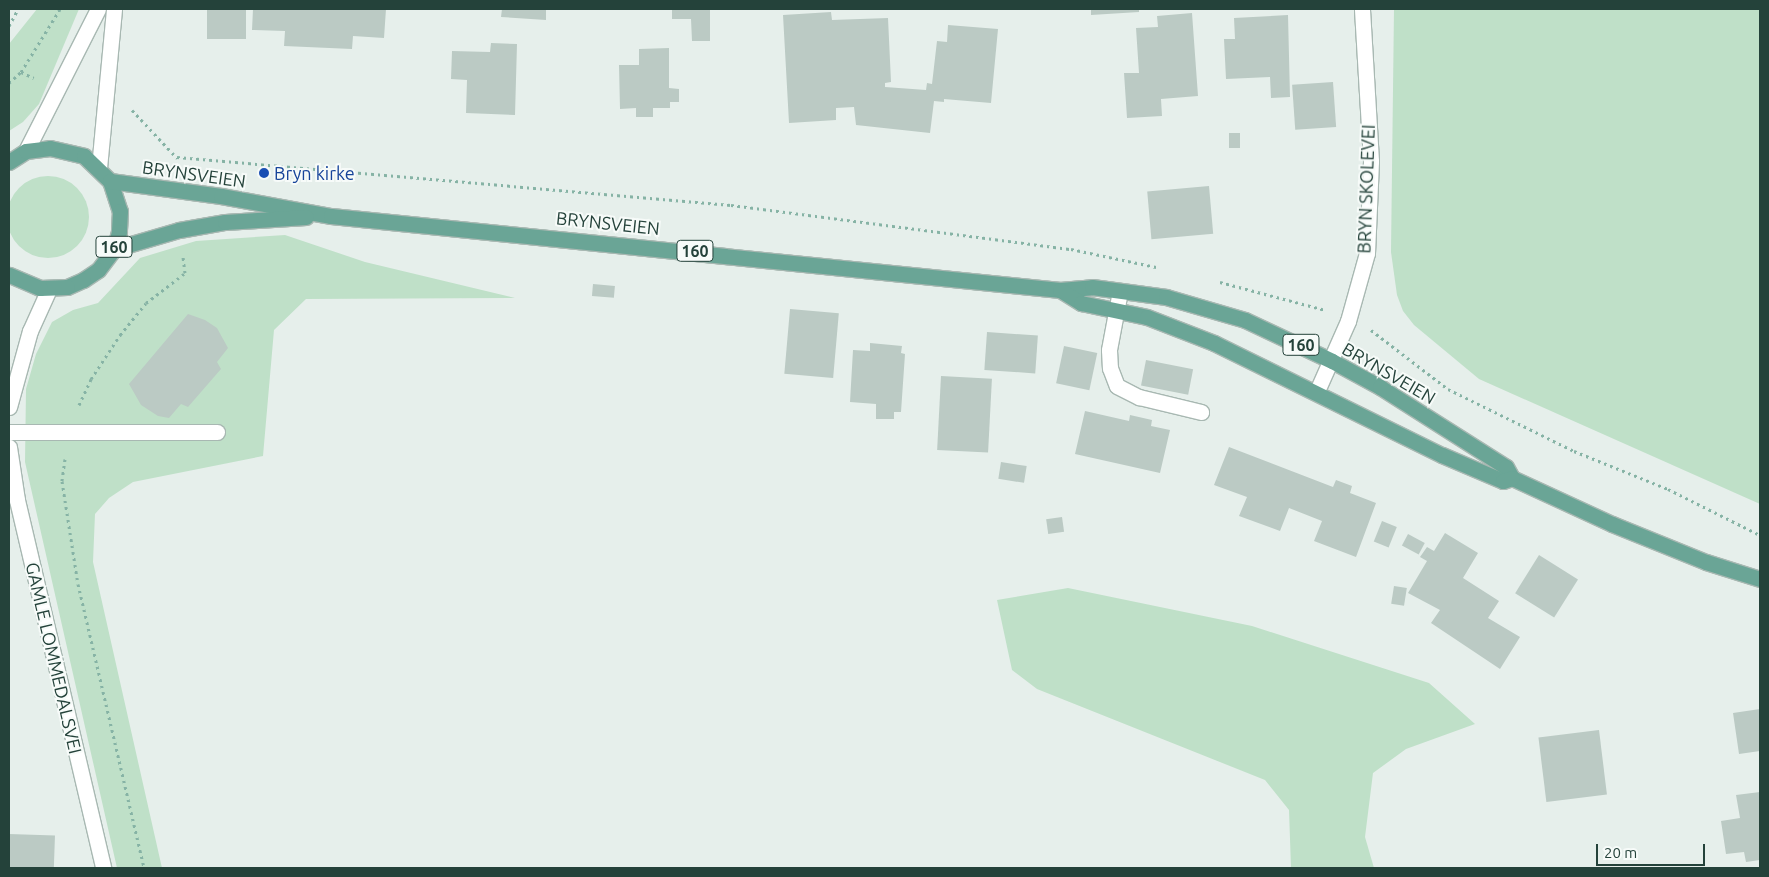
<!DOCTYPE html>
<html>
<head>
<meta charset="utf-8">
<style>
	body { margin:0 }
	#map { position:relative; width:1769px; height:877px; overflow:hidden; background:#e6efeb; font-family:Ubuntu,sans-serif }
	div>[style] { position:absolute }
	.green>* { inset:0; background:#bfe0c8 }
	.round { border-radius:50% }
	.building>* { inset:0; background:#bbcac4; transform-origin:0 0 }
	.path>* { height:3px; margin-top:-1.5px; transform-origin:0; background:repeating-linear-gradient(90deg,#86b3a5 0 2.5px,transparent 0 6.5px) }
	.roads { filter:drop-shadow(1px 0 #a8b8b2) drop-shadow(-1px 0 #a8b8b2) drop-shadow(0 1px #a8b8b2) drop-shadow(0 -1px #a8b8b2) }
	.lane>* { height:15px; margin:-7.5px; padding:0 7.5px; transform-origin:7.5px; border-radius:7.5px; background:#fff }
	.street>* { height:15px; margin:-7.5px; padding:0 7.5px; transform-origin:7.5px; border-radius:7.5px; background:#fff }
	.secondary>* { height:15px; margin:-7.5px; padding:0 7.5px; transform-origin:7.5px; border-radius:7.5px; background:#fff }
	.primary>* { height:15px; margin:-7.5px; padding:0 7.5px; transform-origin:7.5px; border-radius:7.5px; background:#6aa596 }
	.dots>* { width:14px; height:14px; translate:-50% -50%; box-sizing:border-box; border:2px solid #f7fbf9; border-radius:50% }
	span { translate:-50% -50%; white-space:nowrap; text-align:center; line-height:1.15; -webkit-text-stroke:4px #f7fbf9; paint-order:stroke }
	.shield-label span { padding:1px 4px; background:#f7fbf9; border:1px solid; border-radius:4px; -webkit-text-stroke-width:0 }
	.shield-label { font-size:16px; color:#24423a; font-weight:700 }
	.transit-label { font-size:18px; color:#164399 }
	.left { translate:0 -50%; text-align:left }
	.street-label { font-size:18px; color:#24423a }
	.frame { position:absolute; inset:0; border:10px solid #24423a; pointer-events:none }
	.scale { position:absolute; left:1596px; top:844px; width:109px; height:22px; box-sizing:border-box; border:2px solid #24423a; border-top:0; padding-left:6px; font-size:15px; line-height:18px; white-space:nowrap; color:#24423a; -webkit-text-stroke:4px #f7fbf9; paint-order:stroke }
</style>
</head>
<body>
<div id="map">
	<div class="green">
		<i style="clip-path:polygon(37px 9px,79px 9px,39px 104px,23px 122px,9px 131px,9px 44px)"></i>
		<i style="clip-path:polygon(1394px 9px,1760px 9px,1760px 504px,1479px 379px,1414px 325px,1403px 311px,1397px 295px,1391px 252px)"></i>
		<i class="round" style="left:7px;top:176px;width:82px;height:82px"></i>
		<i style="clip-path:polygon(285px 235px,365px 262px,515px 298px,306px 299px,274px 330px,263px 456px,133px 482px,109px 498px,95px 514px,93px 562px,162px 868px,117px 868px,25px 462px,26px 389px,36px 354px,52px 322px,73px 310px,98px 303px,140px 258px,196px 241px)"></i>
		<i style="clip-path:polygon(1068px 588px,1252px 626px,1429px 683px,1475px 724px,1406px 749px,1373px 773px,1365px 837px,1374px 868px,1291px 868px,1289px 810px,1265px 780px,1037px 689px,1012px 670px,997px 600px)"></i>
	</div>
	<div class="building">
		<i style="left:207px;top:9px;width:39px;height:30px"></i>
		<i style="clip-path:polygon(253px 9px,386px 9px,384px 38px,353px 36px,352px 49px,284px 46px,285px 31px,252px 30px)"></i>
		<i style="clip-path:polygon(502px 9px,546px 9px,546px 20px,501px 17px)"></i>
		<i style="clip-path:polygon(672px 9px,710px 9px,710px 41px,692px 41px,691px 19px,672px 19px)"></i>
		<i style="clip-path:polygon(1091px 9px,1139px 9px,1139px 12px,1091px 15px)"></i>
		<i style="clip-path:polygon(831px 12px,832px 20px,888px 18px,891px 82px,885px 83px,885px 87px,926px 90px,927px 83px,932px 84px,937px 41px,947px 42px,948px 25px,998px 29px,991px 103px,944px 99px,944px 102px,934px 101px,930px 133px,856px 125px,854px 107px,836px 108px,836px 120px,789px 123px,783px 15px)"></i>
		<i style="clip-path:polygon(1192px 13px,1198px 96px,1161px 99px,1162px 116px,1127px 118px,1124px 73px,1139px 73px,1136px 28px,1158px 27px,1157px 16px)"></i>
		<i style="clip-path:polygon(1288px 15px,1290px 97px,1271px 98px,1270px 77px,1226px 79px,1224px 39px,1235px 39px,1234px 18px)"></i>
		<i style="clip-path:polygon(491px 43px,517px 44px,515px 115px,466px 113px,467px 80px,451px 79px,452px 51px,490px 52px)"></i>
		<i style="clip-path:polygon(669px 48px,669px 88px,679px 89px,679px 102px,670px 102px,670px 108px,653px 108px,653px 117px,636px 117px,636px 108px,620px 109px,619px 65px,639px 65px,639px 49px)"></i>
		<i style="left:1333px;top:82px;width:45px;height:41px;rotate:86deg"></i>
		<i style="left:1229px;top:133px;width:11px;height:15px"></i>
		<i style="left:1209px;top:186px;width:48px;height:62px;rotate:85deg"></i>
		<i style="left:593px;top:284px;width:22px;height:12px;rotate:5deg"></i>
		<i style="left:790px;top:309px;width:49px;height:65px;rotate:5deg"></i>
		<i style="clip-path:polygon(188px 314px,205px 320px,217px 328px,228px 348px,217px 362px,221px 369px,188px 407px,181px 404px,169px 418px,158px 416px,141px 405px,129px 384px)"></i>
		<i style="left:987px;top:332px;width:51px;height:38px;rotate:4deg"></i>
		<i style="clip-path:polygon(870px 343px,902px 346px,901px 353px,905px 354px,901px 412px,894px 412px,894px 419px,876px 419px,876px 404px,850px 402px,853px 350px,870px 351px)"></i>
		<i style="left:1064px;top:346px;width:34px;height:38px;rotate:12deg"></i>
		<i style="left:1146px;top:360px;width:48px;height:26px;rotate:11deg"></i>
		<i style="left:941px;top:376px;width:51px;height:74px;rotate:3deg"></i>
		<i style="clip-path:polygon(1085px 411px,1129px 421px,1130px 415px,1152px 420px,1151px 426px,1170px 430px,1160px 473px,1075px 454px)"></i>
		<i style="clip-path:polygon(1229px 447px,1333px 487px,1336px 480px,1352px 486px,1350px 493px,1376px 503px,1356px 557px,1314px 541px,1322px 521px,1289px 508px,1280px 531px,1239px 516px,1247px 497px,1214px 485px)"></i>
		<i style="left:1001px;top:462px;width:26px;height:17px;rotate:9deg"></i>
		<i style="left:1062px;top:517px;width:15px;height:16px;rotate:82deg"></i>
		<i style="left:1382px;top:521px;width:16px;height:22px;rotate:22deg"></i>
		<i style="clip-path:polygon(1445px 533px,1478px 553px,1463px 578px,1499px 601px,1488px 618px,1520px 637px,1500px 669px,1431px 623px,1440px 610px,1408px 593px,1427px 561px,1420px 557px,1427px 547px,1434px 551px)"></i>
		<i style="left:1408px;top:534px;width:19px;height:13px;rotate:28deg"></i>
		<i style="left:1539px;top:555px;width:46px;height:45px;rotate:32deg"></i>
		<i style="left:1394px;top:586px;width:13px;height:18px;rotate:9deg"></i>
		<i style="clip-path:polygon(1760px 709px,1760px 751px,1739px 754px,1733px 713px)"></i>
		<i style="left:1599px;top:730px;width:65px;height:61px;rotate:83deg"></i>
		<i style="clip-path:polygon(1760px 792px,1760px 860px,1746px 862px,1744px 852px,1726px 854px,1721px 821px,1740px 818px,1736px 795px)"></i>
		<i style="left:9px;top:834px;width:46px;height:34px;rotate:2deg"></i>
	</div>
	<div class="path">
		<i style="left:9px;top:26px;width:19px;rotate:-62deg"></i>
		<i style="left:21px;top:72px;width:14px;rotate:25deg"></i>
		<i style="left:9px;top:83px;width:16px;rotate:-43deg"></i>
		<i style="left:21px;top:72px;width:74px;rotate:-58.2deg"></i>
		<i style="left:132px;top:110px;width:66px;rotate:46.8deg"></i>
		<i style="left:177px;top:157px;width:556px;rotate:4.95deg"></i>
		<i style="left:731px;top:205px;width:343px;rotate:7.4deg"></i>
		<i style="left:1071px;top:249px;width:87px;rotate:12deg"></i>
		<i style="left:1220px;top:282px;width:109px;rotate:14.9deg"></i>
		<i style="left:1371px;top:330px;width:97px;rotate:37.5deg"></i>
		<i style="left:1448px;top:389px;width:140px;rotate:26.2deg"></i>
		<i style="left:1574px;top:451px;width:101px;rotate:22deg"></i>
		<i style="left:1668px;top:489px;width:103px;rotate:26.6deg"></i>
		<i style="left:79px;top:405px;width:29px;rotate:-65deg"></i>
		<i style="left:91px;top:379px;width:53px;rotate:-56.6deg"></i>
		<i style="left:120px;top:335px;width:41px;rotate:-50.9deg"></i>
		<i style="left:146px;top:303px;width:49px;rotate:-37.6deg"></i>
		<i style="left:185px;top:273px;width:16px;rotate:-97deg"></i>
		<i style="left:65px;top:459px;width:22px;rotate:98deg"></i>
		<i style="left:62px;top:481px;width:104px;rotate:81.2deg"></i>
		<i style="left:78px;top:584px;width:292px;rotate:76.9deg"></i>
	</div>
	<div class="roads">
		<div class="lane">
			<i style="left:1120px;top:291px;width:60px;rotate:100.6deg"></i>
			<i style="left:1109px;top:350px;width:18px;rotate:87deg"></i>
			<i style="left:1110px;top:368px;width:19px;rotate:69deg"></i>
			<i style="left:1117px;top:386px;width:25px;rotate:27deg"></i>
			<i style="left:1139px;top:397px;width:64px;rotate:13.6deg"></i>
			<i style="left:9px;top:432px;width:208px"></i>
		</div>
		<div class="street">
			<i style="left:1317px;top:391px;width:77px;rotate:-66.1deg"></i>
			<i style="left:1348px;top:321px;width:71px;rotate:-74.4deg"></i>
			<i style="left:1367px;top:253px;width:92px;rotate:-87.5deg"></i>
			<i style="left:1371px;top:161px;width:152px;rotate:-93.4deg"></i>
		</div>
		<div class="secondary">
			<i style="left:26px;top:151px;width:159px;rotate:-63.1deg"></i>
			<i style="left:99px;top:168px;width:160px;rotate:-84.6deg"></i>
			<i style="left:9px;top:407px;width:79px;rotate:-74.6deg"></i>
			<i style="left:30px;top:331px;width:46px;rotate:-65.7deg"></i>
			<i style="left:9px;top:447px;width:54px;rotate:81.4deg"></i>
			<i style="left:17px;top:500px;width:378px;rotate:76.8deg"></i>
		</div>
		<div class="primary">
			<i style="left:9px;top:162px;width:20px;rotate:-33deg"></i>
			<i style="left:26px;top:151px;width:24px;rotate:-7deg"></i>
			<i style="left:50px;top:148px;width:35px;rotate:13deg"></i>
			<i style="left:84px;top:156px;width:36px;rotate:44deg"></i>
			<i style="left:110px;top:181px;width:32px;rotate:72deg"></i>
			<i style="left:120px;top:211px;width:21px;rotate:93deg"></i>
			<i style="left:119px;top:232px;width:18px;rotate:106deg"></i>
			<i style="left:114px;top:249px;width:26px;rotate:127deg"></i>
			<i style="left:98px;top:270px;width:18px;rotate:146deg"></i>
			<i style="left:83px;top:280px;width:17px;rotate:156deg"></i>
			<i style="left:67px;top:287px;width:27px;rotate:178deg"></i>
			<i style="left:40px;top:288px;width:34px;rotate:-157deg"></i>
			<i style="left:110px;top:181px;width:112px;rotate:7.7deg"></i>
			<i style="left:221px;top:196px;width:112px;rotate:10.3deg"></i>
			<i style="left:331px;top:216px;width:733px;rotate:5.8deg"></i>
			<i style="left:1060px;top:290px;width:32px;rotate:-5deg"></i>
			<i style="left:1092px;top:287px;width:75px;rotate:7.7deg"></i>
			<i style="left:1166px;top:297px;width:82px;rotate:16.2deg"></i>
			<i style="left:1245px;top:320px;width:96px;rotate:25.2deg"></i>
			<i style="left:1332px;top:361px;width:55px;rotate:28.4deg"></i>
			<i style="left:1380px;top:387px;width:149px;rotate:32.4deg"></i>
			<i style="left:1506px;top:467px;width:13px;rotate:61deg"></i>
			<i style="left:1512px;top:478px;width:110px;rotate:24.7deg"></i>
			<i style="left:1612px;top:524px;width:101px;rotate:22deg"></i>
			<i style="left:1706px;top:562px;width:57px;rotate:17.5deg"></i>
			<i style="left:114px;top:249px;width:68px;rotate:-16.3deg"></i>
			<i style="left:179px;top:230px;width:47px;rotate:-9.9deg"></i>
			<i style="left:225px;top:222px;width:81px;rotate:-3.5deg"></i>
			<i style="left:1060px;top:290px;width:25px;rotate:32deg"></i>
			<i style="left:1081px;top:303px;width:67px;rotate:12deg"></i>
			<i style="left:1147px;top:317px;width:72px;rotate:21.2deg"></i>
			<i style="left:1214px;top:343px;width:254px;rotate:26.2deg"></i>
			<i style="left:1442px;top:455px;width:66px;rotate:23.1deg"></i>
			<i style="left:1503px;top:481px;width:9px;rotate:-18deg"></i>
		</div>
	</div>
	<div class="dots">
		<i style="left:264px;top:173px;background:#1a4fb4"></i>
	</div>
	<div class="shield-label">
		<span style="left:114px;top:247px">160</span>
		<span style="left:695px;top:251px">160</span>
		<span style="left:1301px;top:345px">160</span>
	</div>
	<div class="transit-label">
		<span class="left" style="left:274px;top:173px">Bryn kirke</span>
	</div>
	<div class="street-label">
		<span style="left:194px;top:174px;rotate:8deg">BRYNSVEIEN</span>
		<span style="left:1366px;top:189px;rotate:-88deg">BRYN SKOLEVEI</span>
		<span style="left:608px;top:223px;rotate:6deg">BRYNSVEIEN</span>
		<span style="left:1389px;top:373px;rotate:30deg">BRYNSVEIEN</span>
		<span style="left:54px;top:658px;rotate:77deg">GAMLE LOMMEDALSVEI</span>
	</div>
	<div class="frame"></div>
	<div class="scale">20 m</div>
</div>
</body>
</html>
